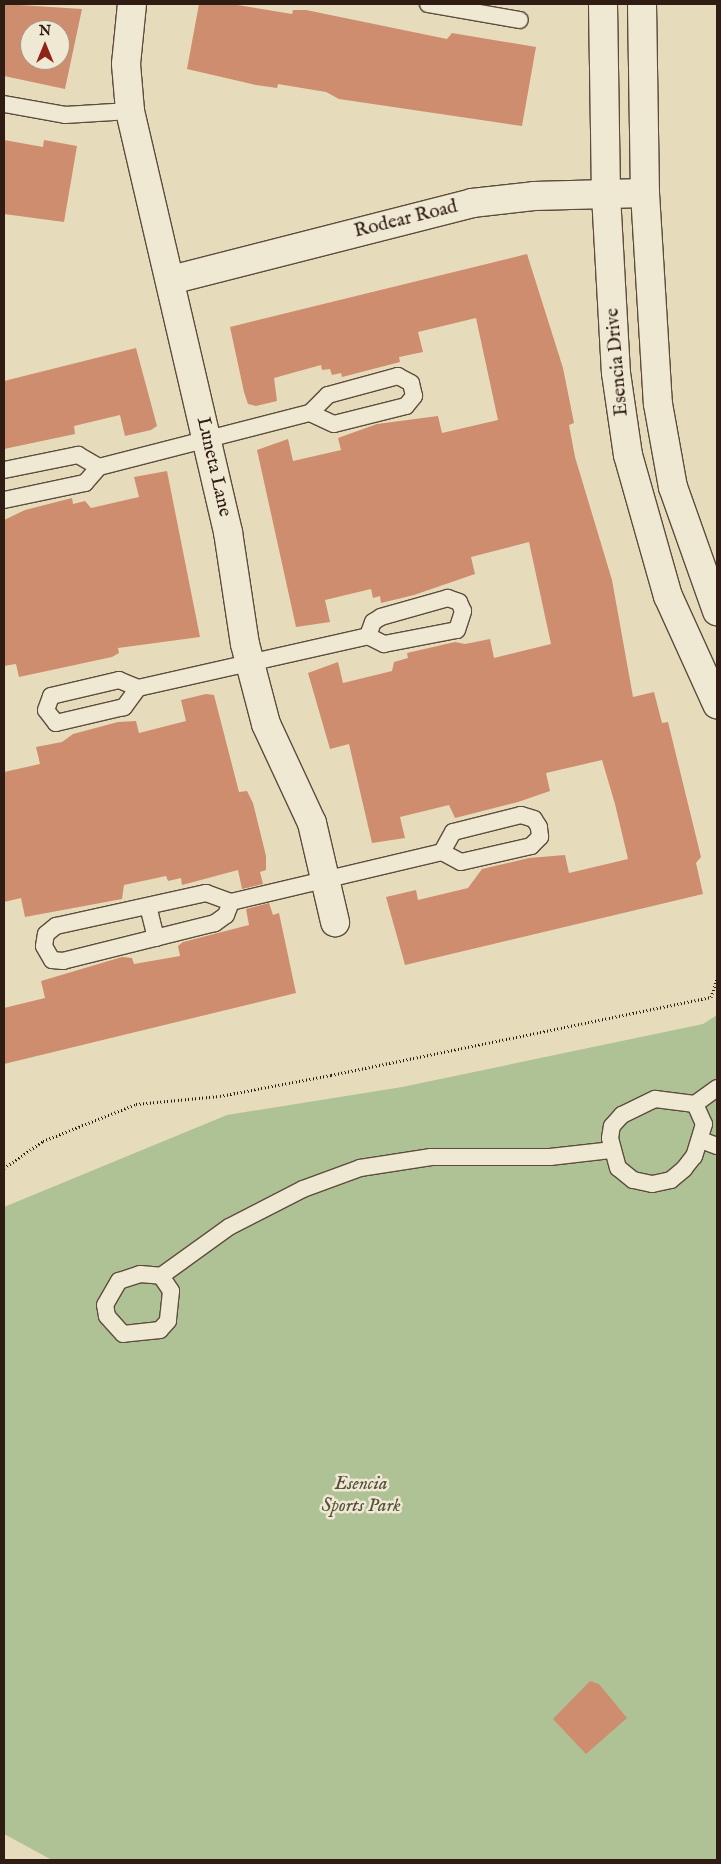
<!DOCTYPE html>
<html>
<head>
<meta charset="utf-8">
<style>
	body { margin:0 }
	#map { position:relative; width:721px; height:1864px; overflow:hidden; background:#e6dcbb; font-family:"IM FELL English",serif }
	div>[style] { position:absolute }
	.green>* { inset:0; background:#afc295 }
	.building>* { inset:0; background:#ce8d6e }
	.path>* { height:3px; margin-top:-1.5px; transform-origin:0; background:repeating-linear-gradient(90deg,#2f1c13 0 1px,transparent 0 3.5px) }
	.roads { filter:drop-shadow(1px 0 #5d4c3d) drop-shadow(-1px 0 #5d4c3d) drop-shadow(0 1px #5d4c3d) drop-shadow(0 -1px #5d4c3d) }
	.service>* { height:16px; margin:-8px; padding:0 8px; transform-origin:8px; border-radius:8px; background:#efe8d3 }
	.minor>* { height:28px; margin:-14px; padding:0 14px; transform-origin:14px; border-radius:14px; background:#efe8d3 }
	.tertiary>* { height:28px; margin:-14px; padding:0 14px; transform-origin:14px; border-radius:14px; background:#efe8d3 }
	span { translate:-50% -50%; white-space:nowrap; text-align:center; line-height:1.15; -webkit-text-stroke:5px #efe8d3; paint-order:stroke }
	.street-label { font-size:19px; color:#2f1c13 }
	.park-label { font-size:19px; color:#554e3a; font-style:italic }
	.frame { position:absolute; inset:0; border:5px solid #2f1c13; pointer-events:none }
	.north { position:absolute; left:20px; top:20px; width:50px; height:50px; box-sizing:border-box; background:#efe8d3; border:1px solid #a29686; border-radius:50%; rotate:0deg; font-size:14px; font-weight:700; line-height:20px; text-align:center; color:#2f1c13 }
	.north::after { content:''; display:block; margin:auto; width:18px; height:22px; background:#8f2418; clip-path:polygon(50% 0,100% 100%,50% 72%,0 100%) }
</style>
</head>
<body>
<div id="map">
	<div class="green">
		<i style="clip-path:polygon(717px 1015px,717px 1860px,52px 1860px,4px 1834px,4px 1207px,227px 1115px,402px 1087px,703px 1024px)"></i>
	</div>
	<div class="building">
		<i style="clip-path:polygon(evenodd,4px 4px,82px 9px,65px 89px,4px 76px,4px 4px,30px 30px,60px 30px,60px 60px,30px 60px,30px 30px)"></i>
		<i style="clip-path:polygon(199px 4px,231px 4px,292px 14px,293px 10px,306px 10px,447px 39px,452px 33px,536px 47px,522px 126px,339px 99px,326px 92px,278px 84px,277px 88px,256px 85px,187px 69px)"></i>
		<i style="clip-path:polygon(4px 140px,43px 147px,44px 140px,77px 146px,64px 222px,4px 214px)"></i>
		<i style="clip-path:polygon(527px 254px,563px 368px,574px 423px,569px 425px,575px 457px,612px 580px,633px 697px,654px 692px,662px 723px,668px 722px,701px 857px,696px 863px,703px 894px,405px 965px,386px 897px,416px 890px,418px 900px,468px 888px,482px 869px,529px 858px,565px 855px,569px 873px,628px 859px,615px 804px,602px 760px,546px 773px,550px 791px,518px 802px,455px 818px,449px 805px,400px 817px,405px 838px,372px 843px,349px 744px,330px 749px,308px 673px,338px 662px,343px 683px,392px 671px,394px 662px,408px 658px,407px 653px,455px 642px,465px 644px,490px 639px,494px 658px,551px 644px,529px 542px,471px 557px,475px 574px,414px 595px,381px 603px,380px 596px,373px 598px,371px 589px,325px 600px,330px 622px,296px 627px,257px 450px,288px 439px,293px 461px,341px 450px,338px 438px,377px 424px,438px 416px,442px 433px,498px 420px,476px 318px,418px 332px,423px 352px,399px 357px,400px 362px,342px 377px,341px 373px,332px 375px,330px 369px,322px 370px,321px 365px,274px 378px,277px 401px,256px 406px,248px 404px,244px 392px,230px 327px)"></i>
		<i style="clip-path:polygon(136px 348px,157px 426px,151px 430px,125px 436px,120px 415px,74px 426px,75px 434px,4px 449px,4px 381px)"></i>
		<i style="clip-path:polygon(167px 471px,200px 637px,118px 648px,119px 653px,112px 657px,19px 677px,16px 664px,4px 666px,4px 520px,25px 510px,72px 498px,73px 504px,85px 501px,91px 508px,139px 497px,134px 477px)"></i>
		<i style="clip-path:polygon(206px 694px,214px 695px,239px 792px,247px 791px,253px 803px,266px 856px,266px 870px,260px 872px,263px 884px,242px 889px,238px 870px,182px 885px,181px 878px,168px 881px,166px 876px,124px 885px,122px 899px,25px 917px,21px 898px,4px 902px,4px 772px,40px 764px,36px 747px,62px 742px,73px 734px,118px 722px,136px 721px,139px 733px,186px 721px,181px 700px)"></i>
		<i style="clip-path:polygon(269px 903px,273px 915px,279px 913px,296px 993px,4px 1064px,4px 1008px,45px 998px,41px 981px,122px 957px,132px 958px,134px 964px,180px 956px,178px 946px,183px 942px,249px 925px,246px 909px)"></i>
		<i style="clip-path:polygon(590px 1681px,599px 1684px,627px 1718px,586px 1754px,553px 1719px)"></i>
	</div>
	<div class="path">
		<i style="left:4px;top:1168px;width:47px;rotate:-34.7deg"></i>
		<i style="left:43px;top:1141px;width:100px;rotate:-21.7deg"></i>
		<i style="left:136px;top:1104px;width:84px;rotate:-5.4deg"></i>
		<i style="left:220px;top:1096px;width:113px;rotate:-10.7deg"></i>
		<i style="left:331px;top:1075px;width:388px;rotate:-11.6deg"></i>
		<i style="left:711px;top:997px;width:19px;rotate:-72deg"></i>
	</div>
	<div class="roads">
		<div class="service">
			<i style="left:428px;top:4px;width:93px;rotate:9.9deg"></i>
			<i style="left:4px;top:104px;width:62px;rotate:10.2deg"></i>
			<i style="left:65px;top:115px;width:65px;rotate:-3.5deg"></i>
			<i style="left:4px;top:470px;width:76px;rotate:-11.5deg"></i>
			<i style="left:78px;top:455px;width:24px;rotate:30deg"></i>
			<i style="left:4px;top:500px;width:83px;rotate:-11.9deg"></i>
			<i style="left:85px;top:483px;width:21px;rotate:-49deg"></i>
			<i style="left:99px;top:467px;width:218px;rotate:-14.4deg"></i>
			<i style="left:310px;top:413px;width:26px;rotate:25deg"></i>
			<i style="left:334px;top:424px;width:74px;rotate:-14deg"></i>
			<i style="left:406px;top:406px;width:13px;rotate:-51deg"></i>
			<i style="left:414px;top:396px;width:13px;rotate:-103deg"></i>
			<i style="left:411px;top:383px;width:15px;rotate:-152deg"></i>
			<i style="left:398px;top:376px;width:73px;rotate:164.8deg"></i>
			<i style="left:328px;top:395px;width:25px;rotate:135deg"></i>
			<i style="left:138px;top:688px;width:24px;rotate:126deg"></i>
			<i style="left:124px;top:707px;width:70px;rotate:166.8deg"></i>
			<i style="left:56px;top:723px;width:16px;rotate:-128deg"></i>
			<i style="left:46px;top:710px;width:15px;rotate:-70deg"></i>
			<i style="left:51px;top:696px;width:70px;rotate:-13.2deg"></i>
			<i style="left:119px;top:680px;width:21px;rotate:23deg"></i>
			<i style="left:138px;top:688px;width:236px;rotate:-12.7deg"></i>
			<i style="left:368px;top:636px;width:18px;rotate:27deg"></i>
			<i style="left:384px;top:644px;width:74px;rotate:-10.9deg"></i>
			<i style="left:457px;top:630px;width:20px;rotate:-72deg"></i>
			<i style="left:463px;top:611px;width:10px;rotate:-114deg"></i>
			<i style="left:459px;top:602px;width:12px;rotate:-160deg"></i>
			<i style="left:448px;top:598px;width:70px;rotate:164.2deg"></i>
			<i style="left:381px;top:617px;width:9px;rotate:148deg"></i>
			<i style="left:373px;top:622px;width:15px;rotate:110deg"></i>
			<i style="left:231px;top:902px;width:14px;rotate:111deg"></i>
			<i style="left:226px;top:915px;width:14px;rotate:144deg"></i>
			<i style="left:215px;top:923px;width:157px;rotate:166deg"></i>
			<i style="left:63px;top:961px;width:11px;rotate:-175deg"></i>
			<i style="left:52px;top:960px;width:16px;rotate:-120deg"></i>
			<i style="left:44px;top:946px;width:12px;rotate:-81deg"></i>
			<i style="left:46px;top:934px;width:13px;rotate:-39deg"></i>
			<i style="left:56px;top:926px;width:154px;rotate:-12.4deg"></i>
			<i style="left:206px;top:893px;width:27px;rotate:20deg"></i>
			<i style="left:231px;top:902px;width:217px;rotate:-13.3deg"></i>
			<i style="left:442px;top:852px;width:21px;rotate:28deg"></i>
			<i style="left:461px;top:862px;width:72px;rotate:-12.9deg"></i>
			<i style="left:531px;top:846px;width:13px;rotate:-45deg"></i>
			<i style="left:540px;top:837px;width:10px;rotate:-96deg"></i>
			<i style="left:539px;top:827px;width:9px;rotate:-122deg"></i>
			<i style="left:534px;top:819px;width:14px;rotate:-163deg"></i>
			<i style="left:521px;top:815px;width:70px;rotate:166deg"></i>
			<i style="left:453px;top:832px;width:23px;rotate:119deg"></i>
			<i style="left:148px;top:906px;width:33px;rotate:76deg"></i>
			<i style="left:655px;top:1099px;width:40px;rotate:7.1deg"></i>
			<i style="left:695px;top:1104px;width:22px;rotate:66deg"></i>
			<i style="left:704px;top:1124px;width:34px;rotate:107deg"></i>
			<i style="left:694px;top:1156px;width:16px;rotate:128deg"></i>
			<i style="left:684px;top:1169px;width:17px;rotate:140deg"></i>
			<i style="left:671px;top:1180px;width:19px;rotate:168deg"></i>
			<i style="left:652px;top:1184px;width:19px;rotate:-168deg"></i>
			<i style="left:633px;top:1180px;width:19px;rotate:-141deg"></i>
			<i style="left:618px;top:1168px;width:31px;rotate:-105deg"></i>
			<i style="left:610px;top:1138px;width:12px;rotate:-81deg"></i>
			<i style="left:612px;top:1126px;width:15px;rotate:-48deg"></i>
			<i style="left:622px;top:1115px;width:37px;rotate:-26deg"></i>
			<i style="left:695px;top:1104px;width:27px;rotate:-36deg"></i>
			<i style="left:701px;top:1140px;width:17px;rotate:21deg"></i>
			<i style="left:161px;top:1276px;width:18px;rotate:56deg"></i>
			<i style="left:171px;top:1291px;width:30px;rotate:96deg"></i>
			<i style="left:168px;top:1321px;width:12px;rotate:132deg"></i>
			<i style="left:160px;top:1330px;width:37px;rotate:174deg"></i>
			<i style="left:123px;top:1334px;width:24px;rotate:-132deg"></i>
			<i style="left:107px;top:1316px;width:11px;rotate:-100deg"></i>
			<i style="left:105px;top:1305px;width:28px;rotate:-60deg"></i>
			<i style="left:119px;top:1281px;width:22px;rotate:-18deg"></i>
			<i style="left:140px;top:1274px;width:21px;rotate:5deg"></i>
			<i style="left:161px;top:1276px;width:84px;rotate:-35.8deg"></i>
			<i style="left:229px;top:1227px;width:83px;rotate:-27.2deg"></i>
			<i style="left:303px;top:1189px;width:61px;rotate:-20.2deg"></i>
			<i style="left:360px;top:1168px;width:72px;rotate:-8.8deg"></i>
			<i style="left:431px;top:1157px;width:119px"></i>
			<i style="left:550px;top:1157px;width:61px;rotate:-6.5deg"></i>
		</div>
		<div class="minor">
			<i style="left:132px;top:4px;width:60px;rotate:95.7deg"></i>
			<i style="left:126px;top:64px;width:47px;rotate:85.1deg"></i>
			<i style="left:130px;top:111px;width:432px;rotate:76.9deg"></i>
			<i style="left:228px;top:532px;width:113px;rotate:81.4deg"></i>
			<i style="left:245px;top:644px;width:83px;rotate:75.3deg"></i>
			<i style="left:266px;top:724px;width:109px;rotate:65.1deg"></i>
			<i style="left:312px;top:823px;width:102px;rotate:76.9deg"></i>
			<i style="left:171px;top:280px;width:311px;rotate:-14.3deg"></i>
			<i style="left:472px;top:203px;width:62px;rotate:-6.4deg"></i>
			<i style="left:534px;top:196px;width:111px;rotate:-1.5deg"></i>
		</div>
		<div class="tertiary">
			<i style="left:603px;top:4px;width:191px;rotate:89.1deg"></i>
			<i style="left:606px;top:195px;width:178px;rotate:86.8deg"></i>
			<i style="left:616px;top:373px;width:83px;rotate:81.7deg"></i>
			<i style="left:628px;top:455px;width:147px;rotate:74.2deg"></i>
			<i style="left:668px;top:596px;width:119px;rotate:65.6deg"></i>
			<i style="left:642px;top:4px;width:189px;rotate:89.1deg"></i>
			<i style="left:645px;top:193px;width:211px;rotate:86.5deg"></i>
			<i style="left:658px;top:404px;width:84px;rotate:79.8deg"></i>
			<i style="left:673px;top:487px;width:132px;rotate:70.5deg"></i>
		</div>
	</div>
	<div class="street-label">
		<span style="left:406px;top:220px;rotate:-14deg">Rodear Road</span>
		<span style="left:618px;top:362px;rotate:-95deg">Esencia Drive</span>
		<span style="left:213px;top:467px;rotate:77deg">Luneta Lane</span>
	</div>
	<div class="park-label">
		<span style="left:361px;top:1496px">Esencia<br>Sports Park</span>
	</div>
	<div class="frame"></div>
	<div class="north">N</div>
</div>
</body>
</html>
